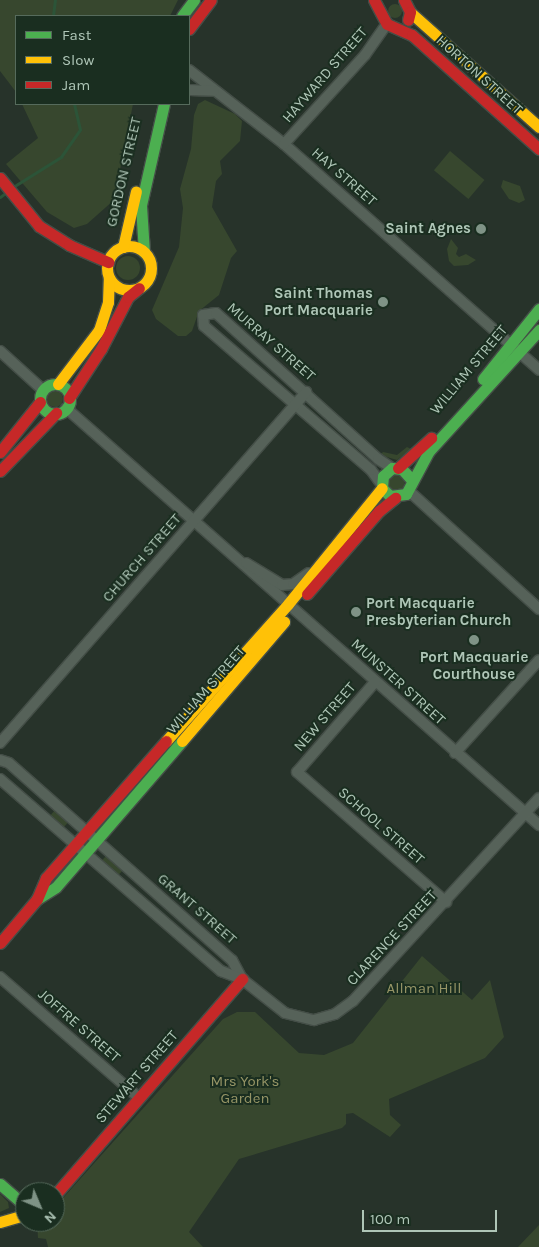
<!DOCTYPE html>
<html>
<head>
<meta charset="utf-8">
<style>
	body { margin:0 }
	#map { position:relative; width:539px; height:1247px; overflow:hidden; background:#27332a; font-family:Karla,sans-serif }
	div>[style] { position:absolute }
	.green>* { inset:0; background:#37472e; transform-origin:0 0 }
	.round { border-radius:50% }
	.stream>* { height:2.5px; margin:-1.25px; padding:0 1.25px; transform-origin:1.25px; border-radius:1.25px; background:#2c5438 }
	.roads { filter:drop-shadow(1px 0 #444e47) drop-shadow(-1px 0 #444e47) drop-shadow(0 1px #444e47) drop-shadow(0 -1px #444e47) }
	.street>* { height:10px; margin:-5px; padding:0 5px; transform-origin:5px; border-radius:5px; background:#566259 }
	.fast>* { height:11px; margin:-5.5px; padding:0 5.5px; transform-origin:5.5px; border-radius:5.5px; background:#4caf50 }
	.fast>.ring { margin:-5.5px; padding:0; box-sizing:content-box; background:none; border:11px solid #4caf50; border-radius:50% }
	.slow>* { height:11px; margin:-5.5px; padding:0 5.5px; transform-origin:5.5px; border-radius:5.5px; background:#ffc107 }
	.slow>.ring { margin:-5.5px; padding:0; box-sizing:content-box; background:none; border:11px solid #ffc107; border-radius:50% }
	.jam>* { height:11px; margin:-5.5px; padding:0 5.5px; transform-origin:5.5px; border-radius:5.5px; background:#c62828 }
	.dots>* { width:14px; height:14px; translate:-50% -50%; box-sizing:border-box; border:2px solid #1a2e20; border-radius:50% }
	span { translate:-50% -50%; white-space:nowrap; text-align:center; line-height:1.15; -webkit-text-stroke:4px #1a2e20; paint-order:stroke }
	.street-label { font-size:15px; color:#afc6b7 }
	.poi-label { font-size:15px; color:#afc6b7; font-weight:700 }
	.right { translate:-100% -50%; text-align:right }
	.left { translate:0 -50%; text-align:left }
	.park-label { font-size:15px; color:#969566 }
	.legend { position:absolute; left:15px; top:15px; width:175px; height:90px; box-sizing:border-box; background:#1a2e20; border:1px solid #566b5c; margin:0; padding:6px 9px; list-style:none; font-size:15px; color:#afc6b7 }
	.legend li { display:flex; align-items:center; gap:10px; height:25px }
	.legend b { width:25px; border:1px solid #566b5c }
	.north { position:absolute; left:15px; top:1182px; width:50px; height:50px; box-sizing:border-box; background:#1a2e20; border:1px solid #566b5c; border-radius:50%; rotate:135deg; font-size:14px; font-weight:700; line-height:20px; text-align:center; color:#afc6b7 }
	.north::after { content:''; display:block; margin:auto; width:18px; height:22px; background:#7f9386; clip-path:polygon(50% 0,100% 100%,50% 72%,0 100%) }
	.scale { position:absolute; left:362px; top:1210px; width:135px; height:22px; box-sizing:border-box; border:2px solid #afc6b7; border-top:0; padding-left:6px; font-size:15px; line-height:18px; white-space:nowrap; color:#afc6b7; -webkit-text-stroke:4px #1a2e20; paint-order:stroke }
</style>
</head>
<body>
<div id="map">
	<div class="green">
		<i style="clip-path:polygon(0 0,178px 0,170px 16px,16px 16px,16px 92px,0 71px)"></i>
		<i class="round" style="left:388px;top:4px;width:14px;height:14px"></i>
		<i style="clip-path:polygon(205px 100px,235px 114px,242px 121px,240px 141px,220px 161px,222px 174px,216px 181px,212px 207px,237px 251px,231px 258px,219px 295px,199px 311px,192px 331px,186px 336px,178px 336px,156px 319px,152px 310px,179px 247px,183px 208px,180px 189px,191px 149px,194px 115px,198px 104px)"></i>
		<i style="clip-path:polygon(22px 104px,133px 104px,114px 200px,87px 224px,74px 228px,47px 212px,6px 164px,38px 138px)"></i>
		<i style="left:450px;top:151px;width:45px;height:25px;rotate:40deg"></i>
		<i style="clip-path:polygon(503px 180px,520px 186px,525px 200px,519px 203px,509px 199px,501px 187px)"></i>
		<i style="clip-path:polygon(451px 239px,458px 248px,456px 254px,459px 257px,466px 254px,476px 260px,468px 265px,454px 266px,449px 261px,447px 249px)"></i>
		<i class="round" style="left:116px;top:256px;width:24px;height:24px"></i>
		<i class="round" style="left:47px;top:391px;width:16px;height:16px"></i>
		<i style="clip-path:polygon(407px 447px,411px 449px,397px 460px,380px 455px,383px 452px,397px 455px)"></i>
		<i style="clip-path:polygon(397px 473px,405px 480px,404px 489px,389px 489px,387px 480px)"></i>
		<i style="left:55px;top:810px;width:18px;height:8px;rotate:41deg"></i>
		<i style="left:107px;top:855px;width:22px;height:8px;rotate:43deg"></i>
		<i style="clip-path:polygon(422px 956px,472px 1000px,490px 980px,504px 1037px,485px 1058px,389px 1099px,390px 1115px,401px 1125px,390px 1137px,353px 1113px,346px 1114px,346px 1124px,342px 1128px,239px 1159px,189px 1232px,203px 1247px,48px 1247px,46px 1239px,38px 1238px,37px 1222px,55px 1222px,55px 1207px,223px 1019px,237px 1012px,255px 1012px,299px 1053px,324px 1055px,353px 1043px)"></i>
		<i style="clip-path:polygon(0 1194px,8px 1202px,9px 1208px,0 1212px)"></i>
		<i style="clip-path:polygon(539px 1225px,539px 1247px,518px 1247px)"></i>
	</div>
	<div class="stream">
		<i style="left:53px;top:16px;width:16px;rotate:-83deg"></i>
		<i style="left:13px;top:187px;width:57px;rotate:-32deg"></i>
		<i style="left:61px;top:157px;width:33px;rotate:-55deg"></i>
		<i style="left:80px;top:130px;width:27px;rotate:-103deg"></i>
		<i style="left:0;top:197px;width:9px;rotate:-36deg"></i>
	</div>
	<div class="roads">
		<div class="street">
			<i style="left:189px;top:70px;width:120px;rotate:37.9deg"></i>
			<i style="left:284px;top:144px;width:341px;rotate:41.5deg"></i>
			<i style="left:189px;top:90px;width:25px;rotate:2deg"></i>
			<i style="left:284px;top:144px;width:120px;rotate:-47.7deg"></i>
			<i style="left:365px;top:55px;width:38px;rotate:-55deg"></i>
			<i style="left:0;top:351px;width:58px;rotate:42.2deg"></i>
			<i style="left:66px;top:408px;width:631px;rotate:41.4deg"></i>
			<i style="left:382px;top:485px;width:19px;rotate:-126deg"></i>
			<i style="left:371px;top:470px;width:221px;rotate:-139.2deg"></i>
			<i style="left:204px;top:326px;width:11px;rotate:-95deg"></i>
			<i style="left:203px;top:315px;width:13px;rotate:-9deg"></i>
			<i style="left:216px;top:313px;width:218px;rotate:42deg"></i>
			<i style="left:378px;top:459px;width:17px;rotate:33deg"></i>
			<i style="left:409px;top:491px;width:176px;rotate:42.2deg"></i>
			<i style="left:246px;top:563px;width:42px;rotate:31.4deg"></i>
			<i style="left:282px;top:585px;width:11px;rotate:-5deg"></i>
			<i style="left:293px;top:584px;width:19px;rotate:-35deg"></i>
			<i style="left:375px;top:682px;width:119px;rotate:130.9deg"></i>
			<i style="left:297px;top:772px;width:198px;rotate:41.1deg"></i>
			<i style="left:0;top:743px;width:466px;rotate:-48.9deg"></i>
			<i style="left:455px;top:753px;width:125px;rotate:-47.9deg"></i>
			<i style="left:0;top:760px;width:9px;rotate:18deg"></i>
			<i style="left:9px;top:763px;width:298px;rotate:41.5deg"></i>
			<i style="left:232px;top:960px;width:21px;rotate:62deg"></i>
			<i style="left:0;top:779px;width:293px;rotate:41deg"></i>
			<i style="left:221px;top:971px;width:22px;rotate:21deg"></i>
			<i style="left:242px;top:979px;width:55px;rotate:38.3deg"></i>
			<i style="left:285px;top:1013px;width:30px;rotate:14deg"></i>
			<i style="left:314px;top:1020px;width:22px;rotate:-16deg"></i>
			<i style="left:335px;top:1014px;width:22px;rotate:-36deg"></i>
			<i style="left:353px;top:1001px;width:275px;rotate:-47.5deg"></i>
			<i style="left:0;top:977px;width:184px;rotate:41deg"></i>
		</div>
		<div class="fast">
			<i style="left:182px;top:16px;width:20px;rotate:-53deg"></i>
			<i style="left:144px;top:252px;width:47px;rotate:-93.7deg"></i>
			<i style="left:141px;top:205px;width:104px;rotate:-77.2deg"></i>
			<i style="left:483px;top:379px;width:90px;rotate:-51.3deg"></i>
			<i class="ring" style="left:40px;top:384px;width:19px;height:19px"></i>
			<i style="left:411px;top:479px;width:13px;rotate:-132deg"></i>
			<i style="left:402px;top:469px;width:10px;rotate:-174deg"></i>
			<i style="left:392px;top:468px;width:12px;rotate:138deg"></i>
			<i style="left:383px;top:476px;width:12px;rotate:95deg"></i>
			<i style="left:382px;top:488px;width:11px;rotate:45deg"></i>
			<i style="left:390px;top:496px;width:16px;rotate:-7deg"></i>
			<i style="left:406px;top:494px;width:49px;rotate:-61.9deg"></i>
			<i style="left:429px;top:451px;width:164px;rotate:-47.7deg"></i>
			<i style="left:37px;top:899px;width:22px;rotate:-32deg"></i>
			<i style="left:56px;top:887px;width:193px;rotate:-49.2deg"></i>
			<i style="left:0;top:1184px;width:33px;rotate:41deg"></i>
		</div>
		<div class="slow">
			<i style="left:410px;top:12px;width:173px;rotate:41.7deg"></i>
			<i class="ring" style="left:107px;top:246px;width:33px;height:33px"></i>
			<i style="left:123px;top:247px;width:57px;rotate:-76.9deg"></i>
			<i style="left:58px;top:384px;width:68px;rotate:-52.8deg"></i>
			<i style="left:99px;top:330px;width:29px;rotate:-72deg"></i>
			<i style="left:108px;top:302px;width:24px;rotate:-88deg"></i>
			<i style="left:166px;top:741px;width:183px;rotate:-48.3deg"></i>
			<i style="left:288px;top:604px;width:149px;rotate:-51deg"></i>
			<i style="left:182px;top:741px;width:157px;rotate:-49.4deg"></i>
			<i style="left:0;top:1222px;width:26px;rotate:-16deg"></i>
		</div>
		<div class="jam">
			<i style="left:374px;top:0;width:27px;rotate:62deg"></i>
			<i style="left:387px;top:24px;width:27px;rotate:24deg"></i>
			<i style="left:412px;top:35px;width:171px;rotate:41.9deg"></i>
			<i style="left:404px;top:0;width:13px;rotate:63deg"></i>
			<i style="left:410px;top:12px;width:8px;rotate:104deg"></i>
			<i style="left:189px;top:29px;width:36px;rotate:-53deg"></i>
			<i style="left:0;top:178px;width:62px;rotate:50.9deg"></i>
			<i style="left:39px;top:226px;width:36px;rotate:32deg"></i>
			<i style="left:69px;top:245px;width:43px;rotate:23.6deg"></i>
			<i style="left:69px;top:398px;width:59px;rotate:-56.9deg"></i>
			<i style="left:101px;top:349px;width:59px;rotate:-62.6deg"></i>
			<i style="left:128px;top:297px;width:14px;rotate:-39deg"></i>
			<i style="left:0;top:452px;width:64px;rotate:-51.3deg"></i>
			<i style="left:398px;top:468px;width:45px;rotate:-42.3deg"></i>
			<i style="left:0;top:471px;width:81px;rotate:-46deg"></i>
			<i style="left:307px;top:594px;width:110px;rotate:-49.1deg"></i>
			<i style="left:379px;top:511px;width:21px;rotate:-39deg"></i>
			<i style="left:0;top:943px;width:57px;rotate:-49.9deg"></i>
			<i style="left:37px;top:899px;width:23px;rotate:-67deg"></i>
			<i style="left:46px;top:878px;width:182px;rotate:-48.8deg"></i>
			<i style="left:55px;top:1195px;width:286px;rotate:-49.1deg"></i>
		</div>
	</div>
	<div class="dots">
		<i style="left:481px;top:229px;background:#7f9386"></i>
		<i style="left:383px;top:302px;background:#7f9386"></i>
		<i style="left:356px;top:612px;background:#7f9386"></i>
		<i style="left:474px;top:640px;background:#7f9386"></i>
	</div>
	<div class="street-label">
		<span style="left:325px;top:75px;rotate:-49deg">HAYWARD STREET</span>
		<span style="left:479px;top:75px;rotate:42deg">HORTON STREET</span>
		<span style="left:124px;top:172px;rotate:-77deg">GORDON STREET</span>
		<span style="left:344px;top:177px;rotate:41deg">HAY STREET</span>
		<span style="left:271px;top:342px;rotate:41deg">MURRAY STREET</span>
		<span style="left:469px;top:370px;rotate:-50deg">WILLIAM STREET</span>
		<span style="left:142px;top:558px;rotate:-49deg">CHURCH STREET</span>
		<span style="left:398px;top:682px;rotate:42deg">MUNSTER STREET</span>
		<span style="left:206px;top:690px;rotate:-49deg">WILLIAM STREET</span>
		<span style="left:325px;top:717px;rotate:-49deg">NEW STREET</span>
		<span style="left:381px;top:826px;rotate:41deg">SCHOOL STREET</span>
		<span style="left:197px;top:909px;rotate:41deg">GRANT STREET</span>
		<span style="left:392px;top:938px;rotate:-47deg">CLARENCE STREET</span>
		<span style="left:79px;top:1026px;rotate:41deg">JOFFRE STREET</span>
		<span style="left:137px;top:1077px;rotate:-49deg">STEWART STREET</span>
	</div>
	<div class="poi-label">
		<span class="right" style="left:471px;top:229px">Saint Agnes</span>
		<span class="right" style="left:373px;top:302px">Saint Thomas<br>Port Macquarie</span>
		<span class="left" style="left:366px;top:612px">Port Macquarie<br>Presbyterian Church</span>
		<span style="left:474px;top:666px">Port Macquarie<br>Courthouse</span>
	</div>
	<div class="park-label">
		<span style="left:424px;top:989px">Allman Hill</span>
		<span style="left:245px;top:1090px">Mrs York's<br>Garden</span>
	</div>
	<ul class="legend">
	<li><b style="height:6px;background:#4caf50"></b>Fast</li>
	<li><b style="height:6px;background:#ffc107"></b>Slow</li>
	<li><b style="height:6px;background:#c62828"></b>Jam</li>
	</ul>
	<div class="north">N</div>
	<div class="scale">100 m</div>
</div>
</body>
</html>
